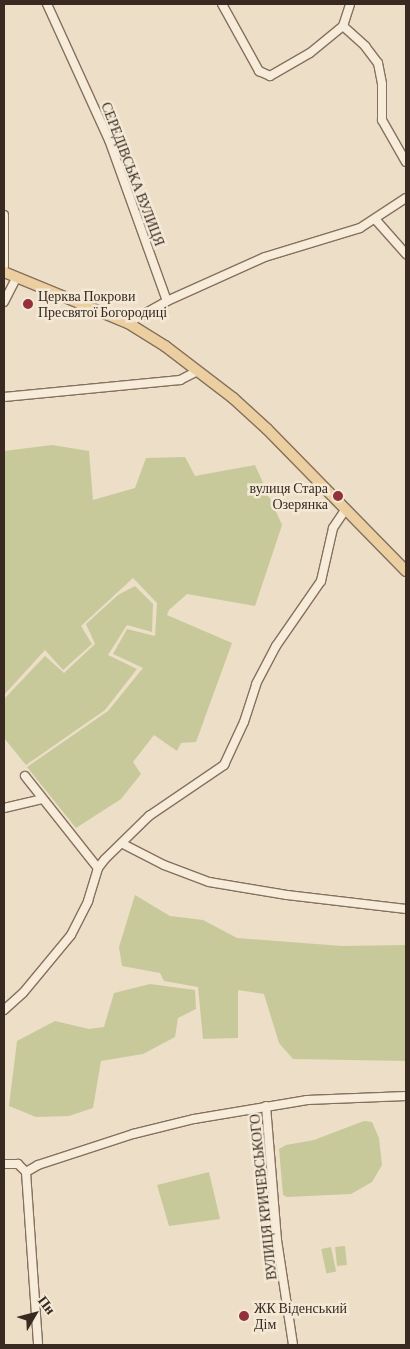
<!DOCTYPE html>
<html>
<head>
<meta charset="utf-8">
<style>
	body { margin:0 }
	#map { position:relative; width:410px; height:1349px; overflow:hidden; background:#ecdec7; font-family:"Crimson Pro",serif }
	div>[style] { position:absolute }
	.green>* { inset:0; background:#c8c99b; transform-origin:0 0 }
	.roads { filter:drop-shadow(1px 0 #86705d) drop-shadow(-1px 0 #86705d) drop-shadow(0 1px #86705d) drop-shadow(0 -1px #86705d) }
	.minor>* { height:8px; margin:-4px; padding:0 4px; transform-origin:4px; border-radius:4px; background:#f7ecda }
	.major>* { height:10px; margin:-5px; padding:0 5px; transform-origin:5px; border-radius:5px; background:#eccfa1 }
	.dots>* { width:14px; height:14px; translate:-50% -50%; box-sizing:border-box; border:2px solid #f4e9d6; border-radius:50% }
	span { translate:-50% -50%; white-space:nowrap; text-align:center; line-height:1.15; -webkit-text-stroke:5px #f4e9d6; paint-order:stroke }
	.street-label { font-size:14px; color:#382a20 }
	.poi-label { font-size:14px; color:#382a20 }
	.left { translate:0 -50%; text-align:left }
	.right { translate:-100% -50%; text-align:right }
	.frame { position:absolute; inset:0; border:5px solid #382a20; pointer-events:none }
	.north { position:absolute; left:10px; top:1289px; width:50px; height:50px; -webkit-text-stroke:4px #f4e9d6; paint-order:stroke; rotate:53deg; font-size:14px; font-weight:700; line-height:20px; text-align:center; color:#382a20 }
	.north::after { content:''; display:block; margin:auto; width:18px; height:22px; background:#382a20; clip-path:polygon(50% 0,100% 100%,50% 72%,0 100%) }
</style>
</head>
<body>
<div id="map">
	<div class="green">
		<i style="clip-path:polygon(52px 445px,89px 451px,93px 500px,135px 488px,146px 458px,185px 457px,195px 476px,255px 465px,282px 525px,255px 606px,187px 594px,169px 610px,167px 615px,232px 643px,196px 742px,181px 743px,177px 751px,154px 735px,133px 762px,141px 774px,121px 799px,76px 828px,27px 767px,108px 711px,143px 668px,113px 654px,127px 629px,155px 636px,157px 603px,133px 578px,81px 626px,92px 644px,63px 670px,45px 650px,4px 695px,4px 451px)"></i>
		<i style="clip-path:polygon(135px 586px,153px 604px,152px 632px,127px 625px,108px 655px,137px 669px,105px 710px,26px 765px,4px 738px,4px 699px,45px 656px,64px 673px,95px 644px,86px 624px,118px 595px)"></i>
		<i style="clip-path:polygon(135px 895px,170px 916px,203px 920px,237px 938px,342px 946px,406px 945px,406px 1061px,293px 1059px,279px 1043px,264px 994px,238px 990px,238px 1038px,203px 1039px,198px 987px,164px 981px,160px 973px,122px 966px,119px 947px)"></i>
		<i style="clip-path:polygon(150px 984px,195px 990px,196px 1009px,178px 1018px,175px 1037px,143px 1054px,101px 1061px,93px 1108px,69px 1116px,36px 1117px,9px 1106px,17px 1041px,55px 1021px,89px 1029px,104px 1027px,114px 993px)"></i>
		<i style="clip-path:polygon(364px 1121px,372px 1122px,379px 1138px,382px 1165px,372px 1182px,351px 1194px,287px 1197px,283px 1195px,279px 1149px,286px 1145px,314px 1140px)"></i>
		<i style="clip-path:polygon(209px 1172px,220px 1219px,169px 1226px,157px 1185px)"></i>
		<i style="left:345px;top:1246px;width:19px;height:10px;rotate:84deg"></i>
		<i style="left:331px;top:1247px;width:25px;height:10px;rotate:78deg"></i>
	</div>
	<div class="roads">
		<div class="minor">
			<i style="left:47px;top:4px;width:149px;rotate:65.5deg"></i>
			<i style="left:109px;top:140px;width:171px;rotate:70.2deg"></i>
			<i style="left:222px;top:4px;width:77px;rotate:61.1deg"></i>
			<i style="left:259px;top:71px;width:12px;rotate:24deg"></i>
			<i style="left:270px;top:76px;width:46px;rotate:-29.9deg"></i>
			<i style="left:310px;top:53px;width:43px;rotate:-39.3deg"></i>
			<i style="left:343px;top:26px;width:23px;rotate:-72deg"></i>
			<i style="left:343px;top:26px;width:30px;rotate:42deg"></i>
			<i style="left:365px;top:46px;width:21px;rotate:53deg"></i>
			<i style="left:378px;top:63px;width:21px;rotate:79deg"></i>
			<i style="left:382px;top:84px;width:36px;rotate:90deg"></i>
			<i style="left:382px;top:120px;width:48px;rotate:60.3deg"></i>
			<i style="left:4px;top:215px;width:51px;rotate:90deg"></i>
			<i style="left:375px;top:219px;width:47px;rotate:48.5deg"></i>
			<i style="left:4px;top:302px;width:27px;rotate:-63deg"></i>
			<i style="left:128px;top:323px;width:45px;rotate:-29.4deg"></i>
			<i style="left:167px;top:301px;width:107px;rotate:-24.2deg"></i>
			<i style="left:265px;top:257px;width:99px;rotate:-17deg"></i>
			<i style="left:360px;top:228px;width:55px;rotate:-33.1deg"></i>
			<i style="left:4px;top:397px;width:177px;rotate:-5.5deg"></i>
			<i style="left:180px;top:380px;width:20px;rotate:-27deg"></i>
			<i style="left:25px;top:776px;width:117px;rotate:51.6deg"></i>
			<i style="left:4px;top:808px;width:39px;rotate:-13deg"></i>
			<i style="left:123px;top:844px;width:46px;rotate:27.1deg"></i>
			<i style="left:164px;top:865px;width:48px;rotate:20.7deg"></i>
			<i style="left:209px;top:882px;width:79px;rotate:9.5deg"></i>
			<i style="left:287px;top:895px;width:120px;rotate:6.7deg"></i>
			<i style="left:4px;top:1010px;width:25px;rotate:-42deg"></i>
			<i style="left:23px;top:993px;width:75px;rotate:-50.4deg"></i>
			<i style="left:71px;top:935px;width:38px;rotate:-63deg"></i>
			<i style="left:88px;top:901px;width:34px;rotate:-73deg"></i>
			<i style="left:98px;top:868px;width:11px;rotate:-52deg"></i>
			<i style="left:105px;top:859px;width:62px;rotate:-44.3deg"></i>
			<i style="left:149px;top:816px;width:91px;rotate:-34.2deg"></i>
			<i style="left:224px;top:765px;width:47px;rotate:-65.1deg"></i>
			<i style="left:244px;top:722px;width:40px;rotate:-72deg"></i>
			<i style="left:256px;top:684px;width:43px;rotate:-62.2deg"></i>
			<i style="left:276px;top:646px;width:79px;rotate:-55.3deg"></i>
			<i style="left:321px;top:581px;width:54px;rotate:-77.2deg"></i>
			<i style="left:333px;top:528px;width:22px;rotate:-56deg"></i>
			<i style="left:266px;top:1106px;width:134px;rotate:85.3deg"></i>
			<i style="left:277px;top:1240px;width:106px;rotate:81.3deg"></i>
			<i style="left:4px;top:1164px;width:14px"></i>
			<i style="left:18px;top:1164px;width:11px;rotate:45deg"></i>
			<i style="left:26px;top:1172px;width:14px;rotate:-30deg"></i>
			<i style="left:38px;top:1165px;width:100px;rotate:-18.1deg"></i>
			<i style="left:133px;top:1134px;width:63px;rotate:-13.8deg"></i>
			<i style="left:194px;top:1119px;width:115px;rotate:-9.5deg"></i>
			<i style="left:307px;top:1100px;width:99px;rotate:-2.3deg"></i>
			<i style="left:26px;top:1172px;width:173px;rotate:86deg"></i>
		</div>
		<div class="major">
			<i style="left:4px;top:272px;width:134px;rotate:22.4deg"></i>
			<i style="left:128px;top:323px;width:44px;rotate:31.9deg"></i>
			<i style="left:165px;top:346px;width:86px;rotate:37.4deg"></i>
			<i style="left:233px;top:398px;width:46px;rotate:42.4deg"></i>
			<i style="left:267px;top:429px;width:199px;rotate:45.6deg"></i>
		</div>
	</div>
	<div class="dots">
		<i style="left:28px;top:304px;background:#923139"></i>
		<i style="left:338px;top:496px;background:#923139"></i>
		<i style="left:244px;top:1316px;background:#923139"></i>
	</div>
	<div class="street-label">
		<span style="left:133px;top:174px;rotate:69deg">СЕРЕДІВСЬКА ВУЛИЦЯ</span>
		<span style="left:263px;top:1197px;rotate:-96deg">ВУЛИЦЯ КРИЧЕВСЬКОГО</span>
	</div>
	<div class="poi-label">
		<span class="left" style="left:38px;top:304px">Церква Покрови<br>Пресвятої Богородиці</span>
		<span class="right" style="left:328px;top:496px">вулиця Стара<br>Озерянка</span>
		<span class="left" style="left:254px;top:1316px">ЖК Віденський<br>Дім</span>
	</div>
	<div class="frame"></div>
	<div class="north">Пн</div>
</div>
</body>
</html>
